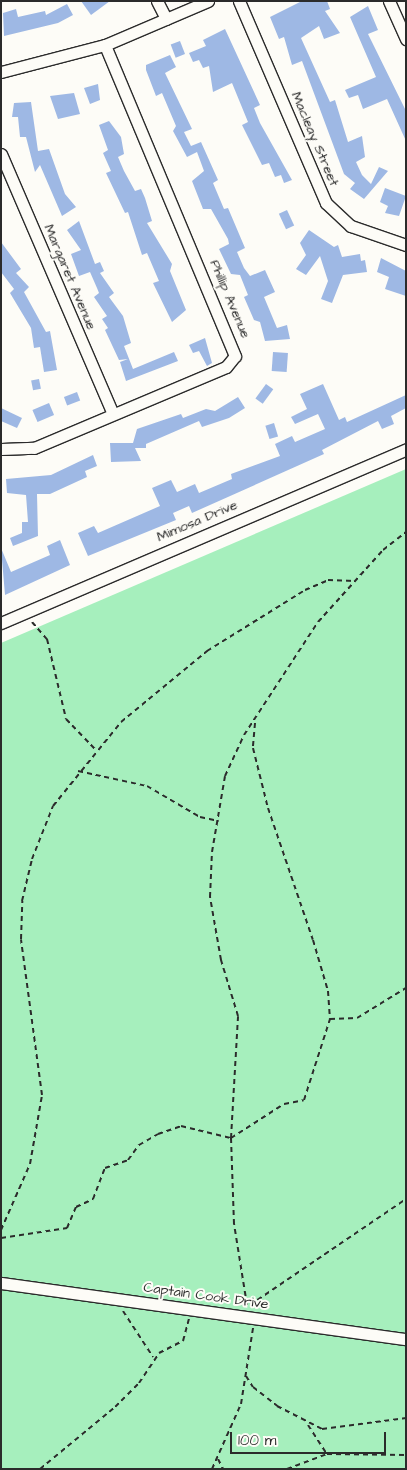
<!DOCTYPE html>
<html>
<head>
<meta charset="utf-8">
<style>
	body { margin:0 }
	#map { position:relative; width:407px; height:1470px; overflow:hidden; background:#fdfcf7; font-family:"Architects Daughter",sans-serif }
	div>[style] { position:absolute }
	.green>* { inset:0; background:#a6efbd }
	.building>* { inset:0; background:#9eb8e4; transform-origin:0 0 }
	.path>* { height:2px; margin-top:-1px; transform-origin:0; background:repeating-linear-gradient(90deg,#2b2b2b 0 5px,transparent 0 9px) }
	.roads { filter:drop-shadow(1px 0 #2b2b2b) drop-shadow(-1px 0 #2b2b2b) drop-shadow(0 1px #2b2b2b) drop-shadow(0 -1px #2b2b2b) }
	.minor>* { height:11px; margin:-5.5px; padding:0 5.5px; transform-origin:5.5px; border-radius:5.5px; background:#fdfcf7 }
	span { translate:-50% -50%; white-space:nowrap; text-align:center; line-height:1.15; -webkit-text-stroke:4px #fdfcf7; paint-order:stroke }
	.street-label { font-size:14px; color:#2b2b2b }
	.frame { position:absolute; inset:0; border:2px solid #2b2b2b; pointer-events:none }
	.scale { position:absolute; left:230px; top:1432px; width:156px; height:22px; box-sizing:border-box; border:2px solid #2b2b2b; border-top:0; padding-left:6px; font-size:15px; line-height:18px; white-space:nowrap; color:#2b2b2b; -webkit-text-stroke:4px #fdfcf7; paint-order:stroke }
</style>
</head>
<body>
<div id="map">
	<div class="green">
		<i style="clip-path:polygon(406px 469px,406px 1469px,1px 1469px,1px 643px)"></i>
	</div>
	<div class="building">
		<i style="clip-path:polygon(81px 1px,110px 1px,91px 15px)"></i>
		<i style="clip-path:polygon(302px 1px,327px 1px,330px 9px,325px 11px,340px 33px,324px 39px,319px 26px,301px 38px,330px 102px,335px 100px,348px 142px,362px 136px,365px 157px,356px 162px,362px 175px,371px 184px,379px 167px,388px 171px,364px 199px,350px 189px,355px 183px,344px 174px,302px 61px,292px 65px,284px 37px,279px 39px,270px 17px)"></i>
		<i style="clip-path:polygon(67px 4px,73px 15px,58px 23px,4px 36px,3px 13px,16px 9px,18px 17px,45px 11px,46px 15px)"></i>
		<i style="clip-path:polygon(368px 6px,378px 30px,368px 34px,406px 111px,406px 141px,387px 99px,363px 109px,358px 95px,349px 98px,345px 90px,376px 77px,350px 17px)"></i>
		<i style="clip-path:polygon(225px 29px,260px 105px,254px 108px,260px 123px,292px 180px,284px 183px,281px 175px,275px 177px,269px 163px,262px 165px,242px 125px,248px 122px,232px 83px,213px 92px,209px 66px,203px 68px,199px 60px,193px 62px,189px 53px,206px 46px,203px 40px)"></i>
		<i style="left:180px;top:41px;width:14px;height:10px;rotate:69deg"></i>
		<i style="clip-path:polygon(170px 55px,176px 67px,165px 73px,192px 129px,184px 132px,191px 146px,201px 142px,218px 180px,213px 183px,224px 209px,228px 208px,245px 248px,237px 252px,244px 268px,250px 276px,265px 270px,275px 292px,264px 297px,277px 328px,287px 325px,290px 339px,265px 341px,260px 322px,254px 320px,244px 297px,248px 295px,240px 275px,231px 274px,219px 249px,229px 244px,228px 239px,211px 209px,203px 209px,192px 181px,204px 171px,197px 152px,187px 157px,173px 131px,176px 126px,162px 93px,156px 96px,146px 70px,146px 65px)"></i>
		<i style="clip-path:polygon(98px 84px,100px 100px,90px 104px,84px 88px)"></i>
		<i style="clip-path:polygon(74px 93px,80px 114px,58px 119px,50px 96px)"></i>
		<i style="clip-path:polygon(31px 102px,38px 151px,49px 149px,65px 194px,76px 207px,62px 216px,40px 165px,35px 172px,26px 137px,20px 137px,18px 117px,12px 117px,14px 103px)"></i>
		<i style="clip-path:polygon(109px 121px,121px 137px,124px 154px,118px 157px,124px 171px,135px 191px,141px 189px,145px 198px,152px 221px,147px 223px,172px 264px,170px 271px,186px 310px,172px 322px,153px 283px,159px 281px,147px 253px,142px 255px,128px 212px,125px 213px,106px 173px,111px 171px,103px 153px,108px 150px,99px 125px)"></i>
		<i style="clip-path:polygon(385px 188px,406px 196px,399px 216px,385px 213px,388px 206px,380px 202px)"></i>
		<i style="left:287px;top:210px;width:17px;height:9px;rotate:65deg"></i>
		<i style="clip-path:polygon(79px 221px,95px 264px,100px 262px,104px 271px,100px 273px,114px 293px,109px 297px,123px 316px,131px 343px,124px 346px,133px 369px,174px 352px,178px 361px,126px 381px,120px 362px,128px 359px,119px 360px,105px 330px,108px 328px,102px 319px,107px 316px,94px 297px,99px 293px,97px 288px,90px 272px,79px 276px,71px 254px,81px 250px,67px 230px)"></i>
		<i style="clip-path:polygon(309px 230px,334px 247px,338px 245px,342px 257px,360px 254px,361px 261px,365px 260px,367px 272px,343px 275px,332px 303px,321px 299px,328px 281px,320px 256px,306px 275px,296px 269px,306px 255px,300px 243px)"></i>
		<i style="clip-path:polygon(1px 242px,21px 269px,16px 273px,29px 287px,24px 292px,46px 332px,50px 331px,57px 370px,44px 372px,40px 347px,34px 348px,31px 328px,10px 293px,14px 289px,1px 272px)"></i>
		<i style="clip-path:polygon(381px 258px,406px 271px,406px 296px,385px 289px,389px 277px,377px 272px)"></i>
		<i style="clip-path:polygon(205px 338px,212px 363px,207px 366px,199px 351px,193px 353px,189px 345px)"></i>
		<i style="left:273px;top:352px;width:15px;height:19px;rotate:4deg"></i>
		<i style="left:39px;top:379px;width:10px;height:8px;rotate:79deg"></i>
		<i style="left:266px;top:384px;width:9px;height:18px;rotate:36deg"></i>
		<i style="clip-path:polygon(323px 384px,339px 420px,345px 417px,347px 422px,406px 395px,406px 408px,391px 416px,394px 424px,382px 429px,378px 421px,322px 450px,324px 454px,192px 513px,189px 506px,173px 513px,176px 520px,88px 556px,78px 533px,94px 526px,98px 533px,160px 506px,152px 488px,171px 480px,177px 492px,195px 484px,199px 493px,232px 479px,231px 474px,280px 456px,275px 444px,292px 436px,295px 442px,325px 429px,318px 414px,295px 424px,291px 417px,307px 409px,300px 394px)"></i>
		<i style="left:77px;top:392px;width:9px;height:14px;rotate:69deg"></i>
		<i style="clip-path:polygon(238px 397px,245px 408px,229px 418px,202px 427px,199px 421px,146px 444px,146px 448px,135px 448px,141px 461px,111px 462px,110px 443px,133px 443px,137px 429px,181px 414px,183px 418px,206px 409px,215px 411px)"></i>
		<i style="left:49px;top:403px;width:13px;height:18px;rotate:67deg"></i>
		<i style="clip-path:polygon(1px 408px,22px 418px,17px 428px,1px 421px)"></i>
		<i style="left:274px;top:423px;width:14px;height:9px;rotate:73deg"></i>
		<i style="clip-path:polygon(93px 455px,97px 466px,85px 471px,87px 477px,50px 494px,37px 494px,38px 536px,13px 546px,10px 538px,22px 533px,22px 522px,28px 522px,26px 495px,7px 493px,6px 479px,51px 475px)"></i>
		<i style="clip-path:polygon(60px 540px,70px 565px,5px 595px,1px 548px,11px 572px,50px 555px,47px 546px)"></i>
	</div>
	<div class="path">
		<i style="left:32px;top:622px;width:23px;rotate:49deg"></i>
		<i style="left:47px;top:639px;width:82px;rotate:76.6deg"></i>
		<i style="left:66px;top:719px;width:42px;rotate:46deg"></i>
		<i style="left:255px;top:723px;width:25px;rotate:95deg"></i>
		<i style="left:253px;top:748px;width:62px;rotate:76deg"></i>
		<i style="left:268px;top:808px;width:139px;rotate:71.2deg"></i>
		<i style="left:313px;top:940px;width:53px;rotate:73.6deg"></i>
		<i style="left:328px;top:991px;width:28px;rotate:86deg"></i>
		<i style="left:78px;top:771px;width:71px;rotate:12.3deg"></i>
		<i style="left:147px;top:786px;width:61px;rotate:30.3deg"></i>
		<i style="left:200px;top:817px;width:19px;rotate:12deg"></i>
		<i style="left:1px;top:1230px;width:72px;rotate:-66.3deg"></i>
		<i style="left:30px;top:1164px;width:70px;rotate:-80.1deg"></i>
		<i style="left:42px;top:1095px;width:157px;rotate:-97.7deg"></i>
		<i style="left:21px;top:939px;width:38px;rotate:-88deg"></i>
		<i style="left:22px;top:901px;width:43px;rotate:-76.6deg"></i>
		<i style="left:32px;top:859px;width:57px;rotate:-68.4deg"></i>
		<i style="left:53px;top:806px;width:108px;rotate:-51deg"></i>
		<i style="left:121px;top:722px;width:112px;rotate:-39.5deg"></i>
		<i style="left:207px;top:651px;width:115px;rotate:-31.9deg"></i>
		<i style="left:305px;top:590px;width:25px;rotate:-23deg"></i>
		<i style="left:328px;top:580px;width:27px;rotate:2deg"></i>
		<i style="left:1px;top:1238px;width:67px;rotate:-8.6deg"></i>
		<i style="left:67px;top:1228px;width:23px;rotate:-67deg"></i>
		<i style="left:76px;top:1207px;width:19px;rotate:-25deg"></i>
		<i style="left:93px;top:1199px;width:33px;rotate:-69deg"></i>
		<i style="left:105px;top:1168px;width:24px;rotate:-19deg"></i>
		<i style="left:128px;top:1160px;width:19px;rotate:-54deg"></i>
		<i style="left:139px;top:1145px;width:22px;rotate:-30deg"></i>
		<i style="left:158px;top:1134px;width:24px;rotate:-19deg"></i>
		<i style="left:181px;top:1126px;width:51px;rotate:13.5deg"></i>
		<i style="left:231px;top:1138px;width:122px;rotate:-86.7deg"></i>
		<i style="left:238px;top:1016px;width:59px;rotate:-106.9deg"></i>
		<i style="left:221px;top:960px;width:64px;rotate:-99.9deg"></i>
		<i style="left:210px;top:897px;width:45px;rotate:-87.5deg"></i>
		<i style="left:212px;top:852px;width:77px;rotate:-80.3deg"></i>
		<i style="left:225px;top:776px;width:45px;rotate:-65.1deg"></i>
		<i style="left:244px;top:735px;width:135px;rotate:-56.8deg"></i>
		<i style="left:318px;top:622px;width:97px;rotate:-47.9deg"></i>
		<i style="left:383px;top:550px;width:29px;rotate:-38deg"></i>
		<i style="left:247px;top:1305px;width:82px;rotate:-99.1deg"></i>
		<i style="left:234px;top:1224px;width:86px;rotate:-92deg"></i>
		<i style="left:231px;top:1138px;width:63px;rotate:-32.7deg"></i>
		<i style="left:284px;top:1104px;width:20px;rotate:-11deg"></i>
		<i style="left:304px;top:1100px;width:85px;rotate:-72.2deg"></i>
		<i style="left:330px;top:1019px;width:27px;rotate:-2deg"></i>
		<i style="left:357px;top:1018px;width:57px;rotate:-31.5deg"></i>
		<i style="left:250px;top:1305px;width:189px;rotate:-34.2deg"></i>
		<i style="left:123px;top:1311px;width:55px;rotate:56.9deg"></i>
		<i style="left:246px;top:1376px;width:13px;rotate:58deg"></i>
		<i style="left:253px;top:1387px;width:31px;rotate:38deg"></i>
		<i style="left:277px;top:1406px;width:51px;rotate:27.1deg"></i>
		<i style="left:322px;top:1429px;width:85px;rotate:-7.5deg"></i>
		<i style="left:308px;top:1425px;width:35px;rotate:57deg"></i>
		<i style="left:218px;top:1459px;width:11px;rotate:63deg"></i>
		<i style="left:40px;top:1469px;width:97px;rotate:-39.6deg"></i>
		<i style="left:115px;top:1407px;width:34px;rotate:-45deg"></i>
		<i style="left:139px;top:1383px;width:36px;rotate:-56deg"></i>
		<i style="left:159px;top:1353px;width:27px;rotate:-27deg"></i>
		<i style="left:183px;top:1341px;width:23px;rotate:-75deg"></i>
		<i style="left:212px;top:1469px;width:71px;rotate:-66deg"></i>
		<i style="left:241px;top:1404px;width:77px;rotate:-81deg"></i>
		<i style="left:287px;top:1469px;width:43px;rotate:-20.6deg"></i>
		<i style="left:327px;top:1454px;width:79px;rotate:0.7deg"></i>
	</div>
	<div class="roads">
		<div class="minor">
			<i style="left:157px;top:1px;width:20px;rotate:63deg"></i>
			<i style="left:239px;top:1px;width:220px;rotate:66.7deg"></i>
			<i style="left:326px;top:203px;width:34px;rotate:43deg"></i>
			<i style="left:351px;top:226px;width:58px;rotate:19.1deg"></i>
			<i style="left:389px;top:1px;width:42px;rotate:65.9deg"></i>
			<i style="left:1px;top:72px;width:107px;rotate:-14.6deg"></i>
			<i style="left:105px;top:45px;width:112px;rotate:-23.1deg"></i>
			<i style="left:1px;top:154px;width:281px;rotate:66.7deg"></i>
			<i style="left:1px;top:449px;width:33px;rotate:-2deg"></i>
			<i style="left:34px;top:448px;width:208px;rotate:-22.9deg"></i>
			<i style="left:226px;top:367px;width:14px;rotate:-51deg"></i>
			<i style="left:235px;top:356px;width:337px;rotate:-112.7deg"></i>
			<i style="left:1px;top:623px;width:441px;rotate:-23.2deg"></i>
			<i style="left:1px;top:1283px;width:409px;rotate:7.9deg"></i>
		</div>
	</div>
	<div class="street-label">
		<span style="left:315px;top:139px;rotate:67deg">Macleay Street</span>
		<span style="left:70px;top:277px;rotate:67deg">Margaret Avenue</span>
		<span style="left:230px;top:299px;rotate:67deg">Phillip Avenue</span>
		<span style="left:197px;top:521px;rotate:-23deg">Mimosa Drive</span>
		<span style="left:206px;top:1296px;rotate:8deg">Captain Cook Drive</span>
	</div>
	<div class="frame"></div>
	<div class="scale">100 m</div>
</div>
</body>
</html>
